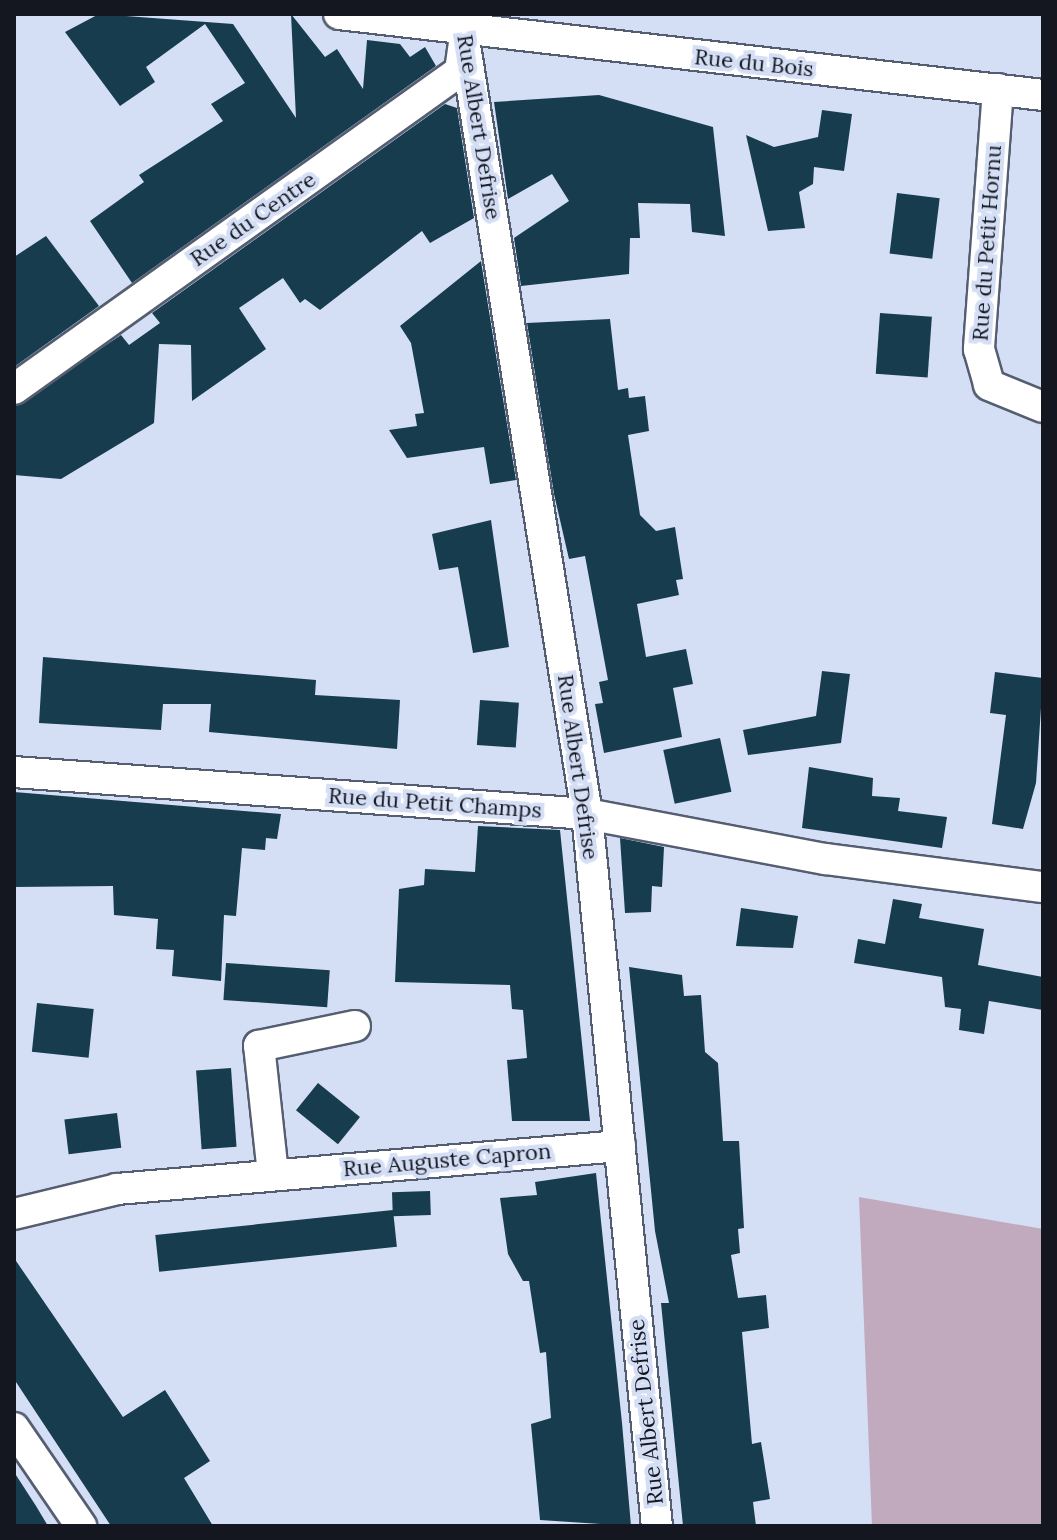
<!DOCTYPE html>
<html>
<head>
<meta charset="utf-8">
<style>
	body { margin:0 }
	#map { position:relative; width:1057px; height:1540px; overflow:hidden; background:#d4def5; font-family:Lora,serif }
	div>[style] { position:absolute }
	.green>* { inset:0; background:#c1aabd }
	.building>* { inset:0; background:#163c4e; transform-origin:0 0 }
	.roads { filter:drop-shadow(2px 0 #555e71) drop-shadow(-2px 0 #555e71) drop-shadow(0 2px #555e71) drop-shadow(0 -2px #555e71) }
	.street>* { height:30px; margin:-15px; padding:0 15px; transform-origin:15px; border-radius:15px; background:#fff }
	span { translate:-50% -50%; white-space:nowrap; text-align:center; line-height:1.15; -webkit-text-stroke:8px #d4def5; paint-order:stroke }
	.street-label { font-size:22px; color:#14171f }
	.frame { position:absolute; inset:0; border:16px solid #14171f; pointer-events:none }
</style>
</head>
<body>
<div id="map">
	<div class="green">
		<i style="clip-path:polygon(859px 1197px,1043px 1229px,1043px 1526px,872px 1526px)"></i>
	</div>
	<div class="building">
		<i style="clip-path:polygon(99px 14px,233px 24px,296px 118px,291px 14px,325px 57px,337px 49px,363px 89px,367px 40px,400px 44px,410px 57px,425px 47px,436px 66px,132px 283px,90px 221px,144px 182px,139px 175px,223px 121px,211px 104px,245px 83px,205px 24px,146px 67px,155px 82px,120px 106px,65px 32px)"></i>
		<i style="clip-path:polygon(599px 95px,713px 127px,725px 236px,692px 232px,690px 204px,638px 203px,640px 238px,630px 238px,629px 274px,521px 286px,514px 238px,569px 201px,552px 174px,508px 199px,494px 102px)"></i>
		<i style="clip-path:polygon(445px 104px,457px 108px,474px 218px,430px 243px,422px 231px,320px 310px,305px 299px,300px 303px,283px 278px,239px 308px,266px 349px,192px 401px,191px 345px,159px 344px,154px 423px,61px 479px,14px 475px,14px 407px,121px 335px,129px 345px,160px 323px,152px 313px)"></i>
		<i style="clip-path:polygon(822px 110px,852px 114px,844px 171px,814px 167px,813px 184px,799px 192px,805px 228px,768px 231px,746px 135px,774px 147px,818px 137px)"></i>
		<i style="left:897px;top:193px;width:43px;height:61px;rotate:7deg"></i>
		<i style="clip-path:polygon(46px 236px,99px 306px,14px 367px,14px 257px)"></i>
		<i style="clip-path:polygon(481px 261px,516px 480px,490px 484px,484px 447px,407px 458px,389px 430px,417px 426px,415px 414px,424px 413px,411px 343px,400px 326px)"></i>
		<i style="left:880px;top:313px;width:52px;height:61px;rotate:4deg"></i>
		<i style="clip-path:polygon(610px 319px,618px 390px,628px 388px,629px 398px,645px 396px,649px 431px,628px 435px,640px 515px,656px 531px,675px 527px,683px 579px,676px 580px,679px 595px,637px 604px,646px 657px,686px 649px,693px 684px,673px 688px,682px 737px,604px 753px,595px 704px,603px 703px,599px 682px,608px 680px,585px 556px,569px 559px,554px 494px,527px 323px)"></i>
		<i style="clip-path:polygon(491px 520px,509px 647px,473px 653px,458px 567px,439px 570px,432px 534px)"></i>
		<i style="clip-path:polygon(43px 657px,316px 680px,315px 695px,400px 700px,397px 749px,209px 732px,211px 704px,163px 704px,161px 730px,39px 723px)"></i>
		<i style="clip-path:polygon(822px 671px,850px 674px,841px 743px,748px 755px,743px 730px,816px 716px)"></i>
		<i style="clip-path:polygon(995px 672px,1043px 678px,1036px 783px,1023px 829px,992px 824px,1006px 715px,990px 713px)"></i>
		<i style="left:480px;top:700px;width:39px;height:45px;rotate:4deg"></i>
		<i style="left:720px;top:738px;width:55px;height:58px;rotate:78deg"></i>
		<i style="clip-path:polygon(809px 767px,873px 778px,872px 796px,900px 798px,898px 811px,947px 817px,942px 848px,802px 828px)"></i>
		<i style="clip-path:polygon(14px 792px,281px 814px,277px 839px,266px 838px,265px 850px,242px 848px,236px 916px,224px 915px,221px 981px,172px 976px,174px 950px,156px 949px,158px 919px,114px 915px,113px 886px,14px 887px)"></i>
		<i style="clip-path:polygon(478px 826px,560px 830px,590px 1121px,512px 1121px,507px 1060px,527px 1058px,523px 1010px,512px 1009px,510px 985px,395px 982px,399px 889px,424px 885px,425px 869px,475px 872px)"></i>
		<i style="clip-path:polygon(620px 838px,664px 847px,662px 887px,652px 886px,651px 912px,625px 913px)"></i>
		<i style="clip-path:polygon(893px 899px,922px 904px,919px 918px,984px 929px,978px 965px,1043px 977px,1043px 1010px,989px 1001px,984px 1034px,959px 1030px,961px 1009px,945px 1007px,942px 977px,854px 963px,858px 939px,885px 944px)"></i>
		<i style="clip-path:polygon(741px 908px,798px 916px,793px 948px,736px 946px)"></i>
		<i style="left:226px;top:963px;width:104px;height:37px;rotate:4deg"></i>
		<i style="clip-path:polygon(629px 967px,682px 975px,684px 996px,701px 995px,705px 1052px,718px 1063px,723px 1141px,739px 1141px,744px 1228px,738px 1229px,740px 1253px,731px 1255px,738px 1298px,766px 1295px,769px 1328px,742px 1332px,752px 1444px,761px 1442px,770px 1499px,753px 1502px,756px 1526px,683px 1526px,661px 1303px,669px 1303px,655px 1231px)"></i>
		<i style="left:37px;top:1003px;width:57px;height:49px;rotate:6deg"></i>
		<i style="left:231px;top:1068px;width:79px;height:35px;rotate:86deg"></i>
		<i style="left:318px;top:1083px;width:54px;height:35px;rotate:39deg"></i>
		<i style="left:117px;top:1113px;width:35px;height:53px;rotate:83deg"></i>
		<i style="clip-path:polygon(596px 1173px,622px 1423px,631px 1526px,540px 1520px,531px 1424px,551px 1418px,546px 1352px,540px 1353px,529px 1281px,523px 1281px,508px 1254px,500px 1198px,537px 1195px,535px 1182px)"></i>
		<i style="left:430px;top:1191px;width:24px;height:38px;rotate:88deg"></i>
		<i style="left:393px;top:1210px;width:37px;height:239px;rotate:84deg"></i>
		<i style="clip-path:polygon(14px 1258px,123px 1417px,165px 1390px,210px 1461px,184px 1478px,213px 1526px,111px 1526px,14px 1379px)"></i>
		<i style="clip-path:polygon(14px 1472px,36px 1506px,48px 1526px,14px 1526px)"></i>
	</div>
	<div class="roads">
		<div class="street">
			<i style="left:339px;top:14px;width:709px;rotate:6.56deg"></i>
			<i style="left:460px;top:14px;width:810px;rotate:80.98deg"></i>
			<i style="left:587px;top:814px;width:715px;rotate:84.39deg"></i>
			<i style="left:998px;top:89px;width:261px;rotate:94.2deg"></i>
			<i style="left:979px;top:349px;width:37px;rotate:74deg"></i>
			<i style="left:989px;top:385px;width:58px;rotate:22.2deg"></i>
			<i style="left:14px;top:389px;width:548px;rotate:-35.49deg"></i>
			<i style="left:460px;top:71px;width:29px;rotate:-82deg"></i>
			<i style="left:14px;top:772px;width:575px;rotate:4.19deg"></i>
			<i style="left:587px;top:814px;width:243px;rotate:10.7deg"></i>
			<i style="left:826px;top:859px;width:219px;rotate:7.4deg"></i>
			<i style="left:273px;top:1174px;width:129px;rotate:-96.2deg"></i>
			<i style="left:259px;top:1046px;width:98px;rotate:-11.8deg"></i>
			<i style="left:14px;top:1214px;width:106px;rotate:-13.6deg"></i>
			<i style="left:117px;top:1189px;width:505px;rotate:-4.89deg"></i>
			<i style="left:14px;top:1428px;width:119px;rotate:55.6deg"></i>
		</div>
	</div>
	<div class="street-label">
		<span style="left:754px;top:63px;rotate:6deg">Rue du Bois</span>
		<span style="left:479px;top:127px;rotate:81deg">Rue Albert Defrise</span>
		<span style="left:253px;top:219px;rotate:-35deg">Rue du Centre</span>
		<span style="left:987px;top:243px;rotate:-86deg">Rue du Petit Hornu</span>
		<span style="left:578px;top:767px;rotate:82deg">Rue Albert Defrise</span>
		<span style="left:435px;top:803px;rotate:4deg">Rue du Petit Champs</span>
		<span style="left:447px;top:1160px;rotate:-5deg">Rue Auguste Capron</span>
		<span style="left:646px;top:1412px;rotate:-96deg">Rue Albert Defrise</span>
	</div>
	<div class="frame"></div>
</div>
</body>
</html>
